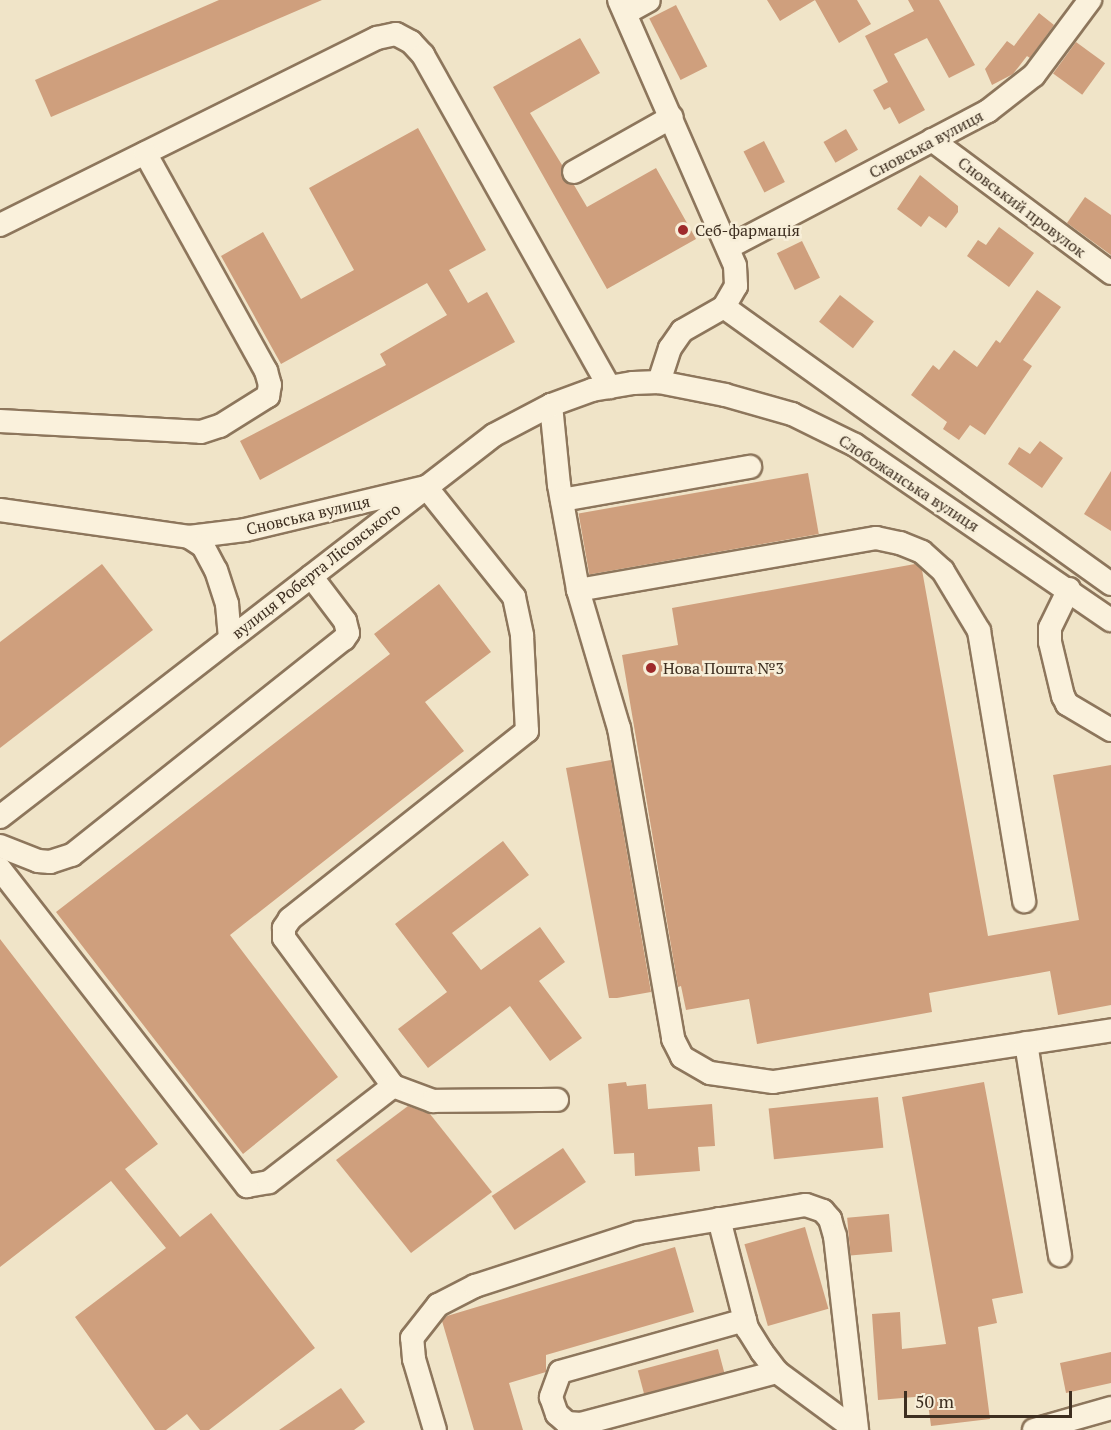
<!DOCTYPE html>
<html>
<head>
<meta charset="utf-8">
<style>
	body { margin:0 }
	#map { position:relative; width:1111px; height:1430px; overflow:hidden; background:#f0e4c8; font-family:"PT Serif",serif }
	div>[style] { position:absolute }
	.building>* { inset:0; background:#cf9f7d; transform-origin:0 0 }
	.roads { filter:drop-shadow(2px 0 #8d765c) drop-shadow(-2px 0 #8d765c) drop-shadow(0 2px #8d765c) drop-shadow(0 -2px #8d765c) }
	.minor>* { height:22px; margin:-11px; padding:0 11px; transform-origin:11px; border-radius:11px; background:#faf1dc }
	.dots>* { width:16px; height:16px; translate:-50% -50%; box-sizing:border-box; border:3px solid #f7eed8; border-radius:50% }
	span { translate:-50% -50%; white-space:nowrap; text-align:center; line-height:1.15; -webkit-text-stroke:5px #f7eed8; paint-order:stroke }
	.street-label { font-size:16px; color:#3d2e20 }
	.poi-label { font-size:16px; color:#3d2e20 }
	.left { translate:0 -50%; text-align:left }
	.scale { position:absolute; left:904px; top:1391px; width:168px; height:27px; box-sizing:border-box; border:3px solid #3d2e20; border-top:0; padding-left:8px; font-size:18px; line-height:21px; white-space:nowrap; color:#3d2e20; -webkit-text-stroke:4px #f7eed8; paint-order:stroke }
</style>
</head>
<body>
<div id="map">
	<div class="building">
		<i style="clip-path:polygon(219px 0,322px 0,51px 117px,35px 80px)"></i>
		<i style="clip-path:polygon(767px 0,857px 0,871px 24px,839px 43px,815px 0,780px 21px)"></i>
		<i style="clip-path:polygon(908px 0,939px 0,975px 65px,949px 78px,927px 38px,894px 54px,925px 110px,899px 124px,890px 107px,884px 110px,873px 90px,888px 82px,865px 36px,914px 11px)"></i>
		<i style="left:676px;top:5px;width:69px;height:30px;rotate:63deg"></i>
		<i style="clip-path:polygon(1039px 13px,1054px 25px,1030px 58px,1015px 48px,1027px 56px,1013px 74px,992px 85px,985px 69px,1007px 41px,1014px 46px)"></i>
		<i style="clip-path:polygon(580px 38px,600px 73px,530px 113px,562px 165px,563px 179px,574px 185px,587px 207px,656px 168px,696px 239px,607px 289px,493px 87px)"></i>
		<i style="left:1076px;top:42px;width:36px;height:39px;rotate:36deg"></i>
		<i style="clip-path:polygon(418px 128px,486px 250px,449px 270px,468px 303px,487px 292px,515px 342px,260px 480px,240px 441px,386px 365px,380px 354px,447px 315px,427px 283px,281px 364px,221px 256px,263px 232px,301px 299px,354px 270px,309px 188px)"></i>
		<i style="left:846px;top:129px;width:24px;height:26px;rotate:60deg"></i>
		<i style="left:764px;top:141px;width:46px;height:23px;rotate:63deg"></i>
		<i style="clip-path:polygon(920px 175px,958px 206px,958px 212px,946px 228px,929px 216px,921px 227px,897px 209px)"></i>
		<i style="clip-path:polygon(1085px 197px,1111px 215px,1111px 255px,1067px 223px)"></i>
		<i style="clip-path:polygon(999px 227px,1034px 253px,1009px 287px,967px 256px,978px 240px,986px 245px)"></i>
		<i style="left:802px;top:241px;width:41px;height:28px;rotate:64deg"></i>
		<i style="clip-path:polygon(1037px 290px,1061px 307px,1023px 360px,1032px 366px,985px 435px,970px 425px,959px 440px,943px 429px,947px 422px,911px 395px,933px 365px,939px 370px,954px 350px,977px 367px,996px 340px,1000px 343px)"></i>
		<i style="left:840px;top:295px;width:43px;height:34px;rotate:38deg"></i>
		<i style="clip-path:polygon(1040px 441px,1063px 458px,1042px 488px,1008px 464px,1019px 447px,1030px 454px)"></i>
		<i style="clip-path:polygon(1111px 471px,1111px 531px,1084px 514px)"></i>
		<i style="left:808px;top:473px;width:62px;height:233px;rotate:80deg"></i>
		<i style="clip-path:polygon(102px 564px,153px 630px,0 748px,0 642px)"></i>
		<i style="clip-path:polygon(915px 564px,922px 570px,988px 936px,1079px 920px,1053px 775px,1111px 765px,1111px 1005px,1058px 1015px,1050px 971px,929px 993px,932px 1012px,757px 1044px,749px 999px,686px 1010px,681px 986px,678px 987px,622px 655px,678px 645px,672px 608px)"></i>
		<i style="clip-path:polygon(439px 584px,491px 652px,425px 702px,464px 751px,230px 935px,338px 1077px,243px 1154px,56px 912px,390px 654px,374px 634px)"></i>
		<i style="clip-path:polygon(611px 760px,651px 992px,617px 998px,609px 998px,566px 768px)"></i>
		<i style="clip-path:polygon(503px 841px,529px 875px,452px 933px,481px 970px,540px 927px,565px 962px,539px 981px,582px 1038px,550px 1061px,510px 1006px,428px 1068px,398px 1029px,447px 992px,395px 924px)"></i>
		<i style="clip-path:polygon(0 939px,158px 1144px,125px 1169px,180px 1237px,211px 1213px,315px 1348px,209px 1430px,200px 1430px,187px 1414px,166px 1430px,155px 1430px,75px 1317px,166px 1248px,111px 1181px,0 1267px)"></i>
		<i style="clip-path:polygon(626px 1082px,627px 1086px,646px 1084px,648px 1109px,712px 1104px,715px 1146px,698px 1147px,700px 1171px,635px 1176px,634px 1153px,614px 1154px,608px 1084px)"></i>
		<i style="clip-path:polygon(984px 1082px,1023px 1293px,992px 1299px,997px 1323px,978px 1327px,990px 1419px,931px 1426px,927px 1396px,878px 1400px,872px 1314px,900px 1312px,902px 1349px,946px 1344px,902px 1097px)"></i>
		<i style="left:878px;top:1097px;width:51px;height:110px;rotate:84deg"></i>
		<i style="clip-path:polygon(408px 1106px,430px 1114px,492px 1192px,411px 1253px,336px 1160px)"></i>
		<i style="left:563px;top:1148px;width:41px;height:86px;rotate:56deg"></i>
		<i style="left:889px;top:1214px;width:38px;height:42px;rotate:85deg"></i>
		<i style="left:805px;top:1227px;width:85px;height:63px;rotate:74deg"></i>
		<i style="clip-path:polygon(675px 1247px,694px 1312px,546px 1355px,546px 1372px,509px 1383px,523px 1430px,474px 1430px,442px 1321px,447px 1316px)"></i>
		<i style="left:718px;top:1349px;width:24px;height:83px;rotate:75deg"></i>
		<i style="clip-path:polygon(1111px 1352px,1111px 1383px,1066px 1393px,1060px 1363px)"></i>
		<i style="clip-path:polygon(341px 1388px,365px 1422px,354px 1430px,279px 1430px)"></i>
	</div>
	<div class="roads">
		<div class="minor">
			<i style="left:619px;top:0;width:290px;rotate:66.4deg"></i>
			<i style="left:735px;top:266px;width:20px;rotate:87deg"></i>
			<i style="left:736px;top:286px;width:24px;rotate:120deg"></i>
			<i style="left:724px;top:307px;width:48px;rotate:150.3deg"></i>
			<i style="left:682px;top:331px;width:21px;rotate:125deg"></i>
			<i style="left:670px;top:348px;width:36px;rotate:108deg"></i>
			<i style="left:626px;top:13px;width:26px;rotate:-29deg"></i>
			<i style="left:932px;top:140px;width:223px;rotate:36.6deg"></i>
			<i style="left:574px;top:172px;width:112px;rotate:-29.3deg"></i>
			<i style="left:0;top:225px;width:421px;rotate:-26.4deg"></i>
			<i style="left:377px;top:38px;width:19px;rotate:-12deg"></i>
			<i style="left:396px;top:34px;width:17px;rotate:28deg"></i>
			<i style="left:411px;top:42px;width:18px;rotate:47deg"></i>
			<i style="left:423px;top:55px;width:381px;rotate:60.7deg"></i>
			<i style="left:729px;top:247px;width:293px;rotate:-27.7deg"></i>
			<i style="left:988px;top:111px;width:58px;rotate:-38deg"></i>
			<i style="left:1034px;top:75px;width:94px;rotate:-53.3deg"></i>
			<i style="left:724px;top:307px;width:476px;rotate:35.6deg"></i>
			<i style="left:551px;top:405px;width:80px;rotate:84.3deg"></i>
			<i style="left:559px;top:485px;width:107px;rotate:79.7deg"></i>
			<i style="left:578px;top:590px;width:144px;rotate:73.5deg"></i>
			<i style="left:619px;top:728px;width:316px;rotate:80.1deg"></i>
			<i style="left:673px;top:1039px;width:20px;rotate:63deg"></i>
			<i style="left:682px;top:1057px;width:32px;rotate:30deg"></i>
			<i style="left:710px;top:1073px;width:64px;rotate:8.1deg"></i>
			<i style="left:773px;top:1082px;width:342px;rotate:-8.7deg"></i>
			<i style="left:0;top:421px;width:201px;rotate:3.1deg"></i>
			<i style="left:201px;top:432px;width:20px;rotate:-18deg"></i>
			<i style="left:220px;top:426px;width:57px;rotate:-32deg"></i>
			<i style="left:268px;top:396px;width:11px;rotate:-80deg"></i>
			<i style="left:270px;top:385px;width:15px;rotate:-106deg"></i>
			<i style="left:266px;top:371px;width:249px;rotate:-119deg"></i>
			<i style="left:562px;top:500px;width:191px;rotate:-10deg"></i>
			<i style="left:0;top:510px;width:191px;rotate:8.1deg"></i>
			<i style="left:189px;top:537px;width:56px;rotate:-7.1deg"></i>
			<i style="left:245px;top:530px;width:186px;rotate:-13.4deg"></i>
			<i style="left:426px;top:487px;width:141px;rotate:51.3deg"></i>
			<i style="left:514px;top:597px;width:40px;rotate:78deg"></i>
			<i style="left:522px;top:636px;width:95px;rotate:87deg"></i>
			<i style="left:527px;top:731px;width:303px;rotate:141.6deg"></i>
			<i style="left:290px;top:919px;width:11px;rotate:124deg"></i>
			<i style="left:284px;top:928px;width:10px;rotate:90deg"></i>
			<i style="left:284px;top:938px;width:184px;rotate:53.6deg"></i>
			<i style="left:393px;top:1086px;width:43px;rotate:20.6deg"></i>
			<i style="left:433px;top:1101px;width:124px;rotate:-0.5deg"></i>
			<i style="left:189px;top:537px;width:17px;rotate:33deg"></i>
			<i style="left:203px;top:546px;width:27px;rotate:62deg"></i>
			<i style="left:216px;top:570px;width:36px;rotate:72deg"></i>
			<i style="left:227px;top:604px;width:34px;rotate:85deg"></i>
			<i style="left:1069px;top:589px;width:43px;rotate:116deg"></i>
			<i style="left:1050px;top:628px;width:14px;rotate:90deg"></i>
			<i style="left:1050px;top:642px;width:56px;rotate:76.5deg"></i>
			<i style="left:1063px;top:696px;width:9px;rotate:63deg"></i>
			<i style="left:1067px;top:704px;width:51px;rotate:30.6deg"></i>
			<i style="left:578px;top:590px;width:303px;rotate:-9.9deg"></i>
			<i style="left:876px;top:538px;width:25px;rotate:12deg"></i>
			<i style="left:900px;top:543px;width:24px;rotate:22deg"></i>
			<i style="left:922px;top:552px;width:28px;rotate:42deg"></i>
			<i style="left:943px;top:571px;width:70px;rotate:59deg"></i>
			<i style="left:979px;top:631px;width:274px;rotate:80.5deg"></i>
			<i style="left:0;top:817px;width:624px;rotate:-37.71deg"></i>
			<i style="left:494px;top:435px;width:64px;rotate:-27.8deg"></i>
			<i style="left:551px;top:405px;width:44px;rotate:-20.1deg"></i>
			<i style="left:592px;top:390px;width:42px;rotate:-9.7deg"></i>
			<i style="left:633px;top:383px;width:26px;rotate:-2deg"></i>
			<i style="left:659px;top:382px;width:67px;rotate:11.1deg"></i>
			<i style="left:725px;top:395px;width:70px;rotate:15.8deg"></i>
			<i style="left:792px;top:414px;width:70px;rotate:26.2deg"></i>
			<i style="left:855px;top:445px;width:310px;rotate:34.4deg"></i>
			<i style="left:0;top:846px;width:41px;rotate:21.5deg"></i>
			<i style="left:38px;top:861px;width:12px;rotate:5deg"></i>
			<i style="left:50px;top:862px;width:23px;rotate:-18deg"></i>
			<i style="left:72px;top:855px;width:347px;rotate:-38.5deg"></i>
			<i style="left:344px;top:639px;width:7px;rotate:-56deg"></i>
			<i style="left:348px;top:633px;width:12px;rotate:-104deg"></i>
			<i style="left:345px;top:621px;width:56px;rotate:-127.1deg"></i>
			<i style="left:0;top:869px;width:402px;rotate:52.1deg"></i>
			<i style="left:247px;top:1186px;width:22px;rotate:-10deg"></i>
			<i style="left:269px;top:1182px;width:157px;rotate:-37.7deg"></i>
			<i style="left:1026px;top:1043px;width:215px;rotate:80.9deg"></i>
			<i style="left:719px;top:1219px;width:113px;rotate:75.6deg"></i>
			<i style="left:747px;top:1328px;width:28px;rotate:58deg"></i>
			<i style="left:762px;top:1352px;width:25px;rotate:53deg"></i>
			<i style="left:777px;top:1372px;width:98px;rotate:36.3deg"></i>
			<i style="left:745px;top:1320px;width:192px;rotate:164.3deg"></i>
			<i style="left:560px;top:1372px;width:27px;rotate:110deg"></i>
			<i style="left:551px;top:1397px;width:18px;rotate:71deg"></i>
			<i style="left:557px;top:1414px;width:13px;rotate:42deg"></i>
			<i style="left:567px;top:1423px;width:14px;rotate:4deg"></i>
			<i style="left:581px;top:1424px;width:203px;rotate:-14.9deg"></i>
			<i style="left:435px;top:1430px;width:74px;rotate:-106.5deg"></i>
			<i style="left:414px;top:1359px;width:21px;rotate:-95deg"></i>
			<i style="left:412px;top:1338px;width:42px;rotate:-51.8deg"></i>
			<i style="left:438px;top:1305px;width:42px;rotate:-27.2deg"></i>
			<i style="left:475px;top:1286px;width:171px;rotate:-18deg"></i>
			<i style="left:638px;top:1233px;width:170px;rotate:-9.5deg"></i>
			<i style="left:806px;top:1205px;width:18px;rotate:19deg"></i>
			<i style="left:823px;top:1211px;width:11px;rotate:49deg"></i>
			<i style="left:830px;top:1219px;width:18px;rotate:74deg"></i>
			<i style="left:835px;top:1236px;width:195px;rotate:83.5deg"></i>
			<i style="left:1034px;top:1430px;width:80px;rotate:-15.9deg"></i>
		</div>
	</div>
	<div class="dots">
		<i style="left:683px;top:230px;background:#9e2a2b"></i>
		<i style="left:651px;top:668px;background:#9e2a2b"></i>
	</div>
	<div class="street-label">
		<span style="left:926px;top:144px;rotate:-28deg">Сновська вулиця</span>
		<span style="left:1022px;top:207px;rotate:37deg">Сновський провулок</span>
		<span style="left:909px;top:483px;rotate:33deg">Слобожанська вулиця</span>
		<span style="left:308px;top:515px;rotate:-13deg">Сновська вулиця</span>
		<span style="left:316px;top:571px;rotate:-38deg">вулиця Роберта Лісовського</span>
	</div>
	<div class="poi-label">
		<span class="left" style="left:695px;top:230px">Себ-фармація</span>
		<span class="left" style="left:663px;top:668px">Нова Пошта №3</span>
	</div>
	<div class="scale">50 m</div>
</div>
</body>
</html>
